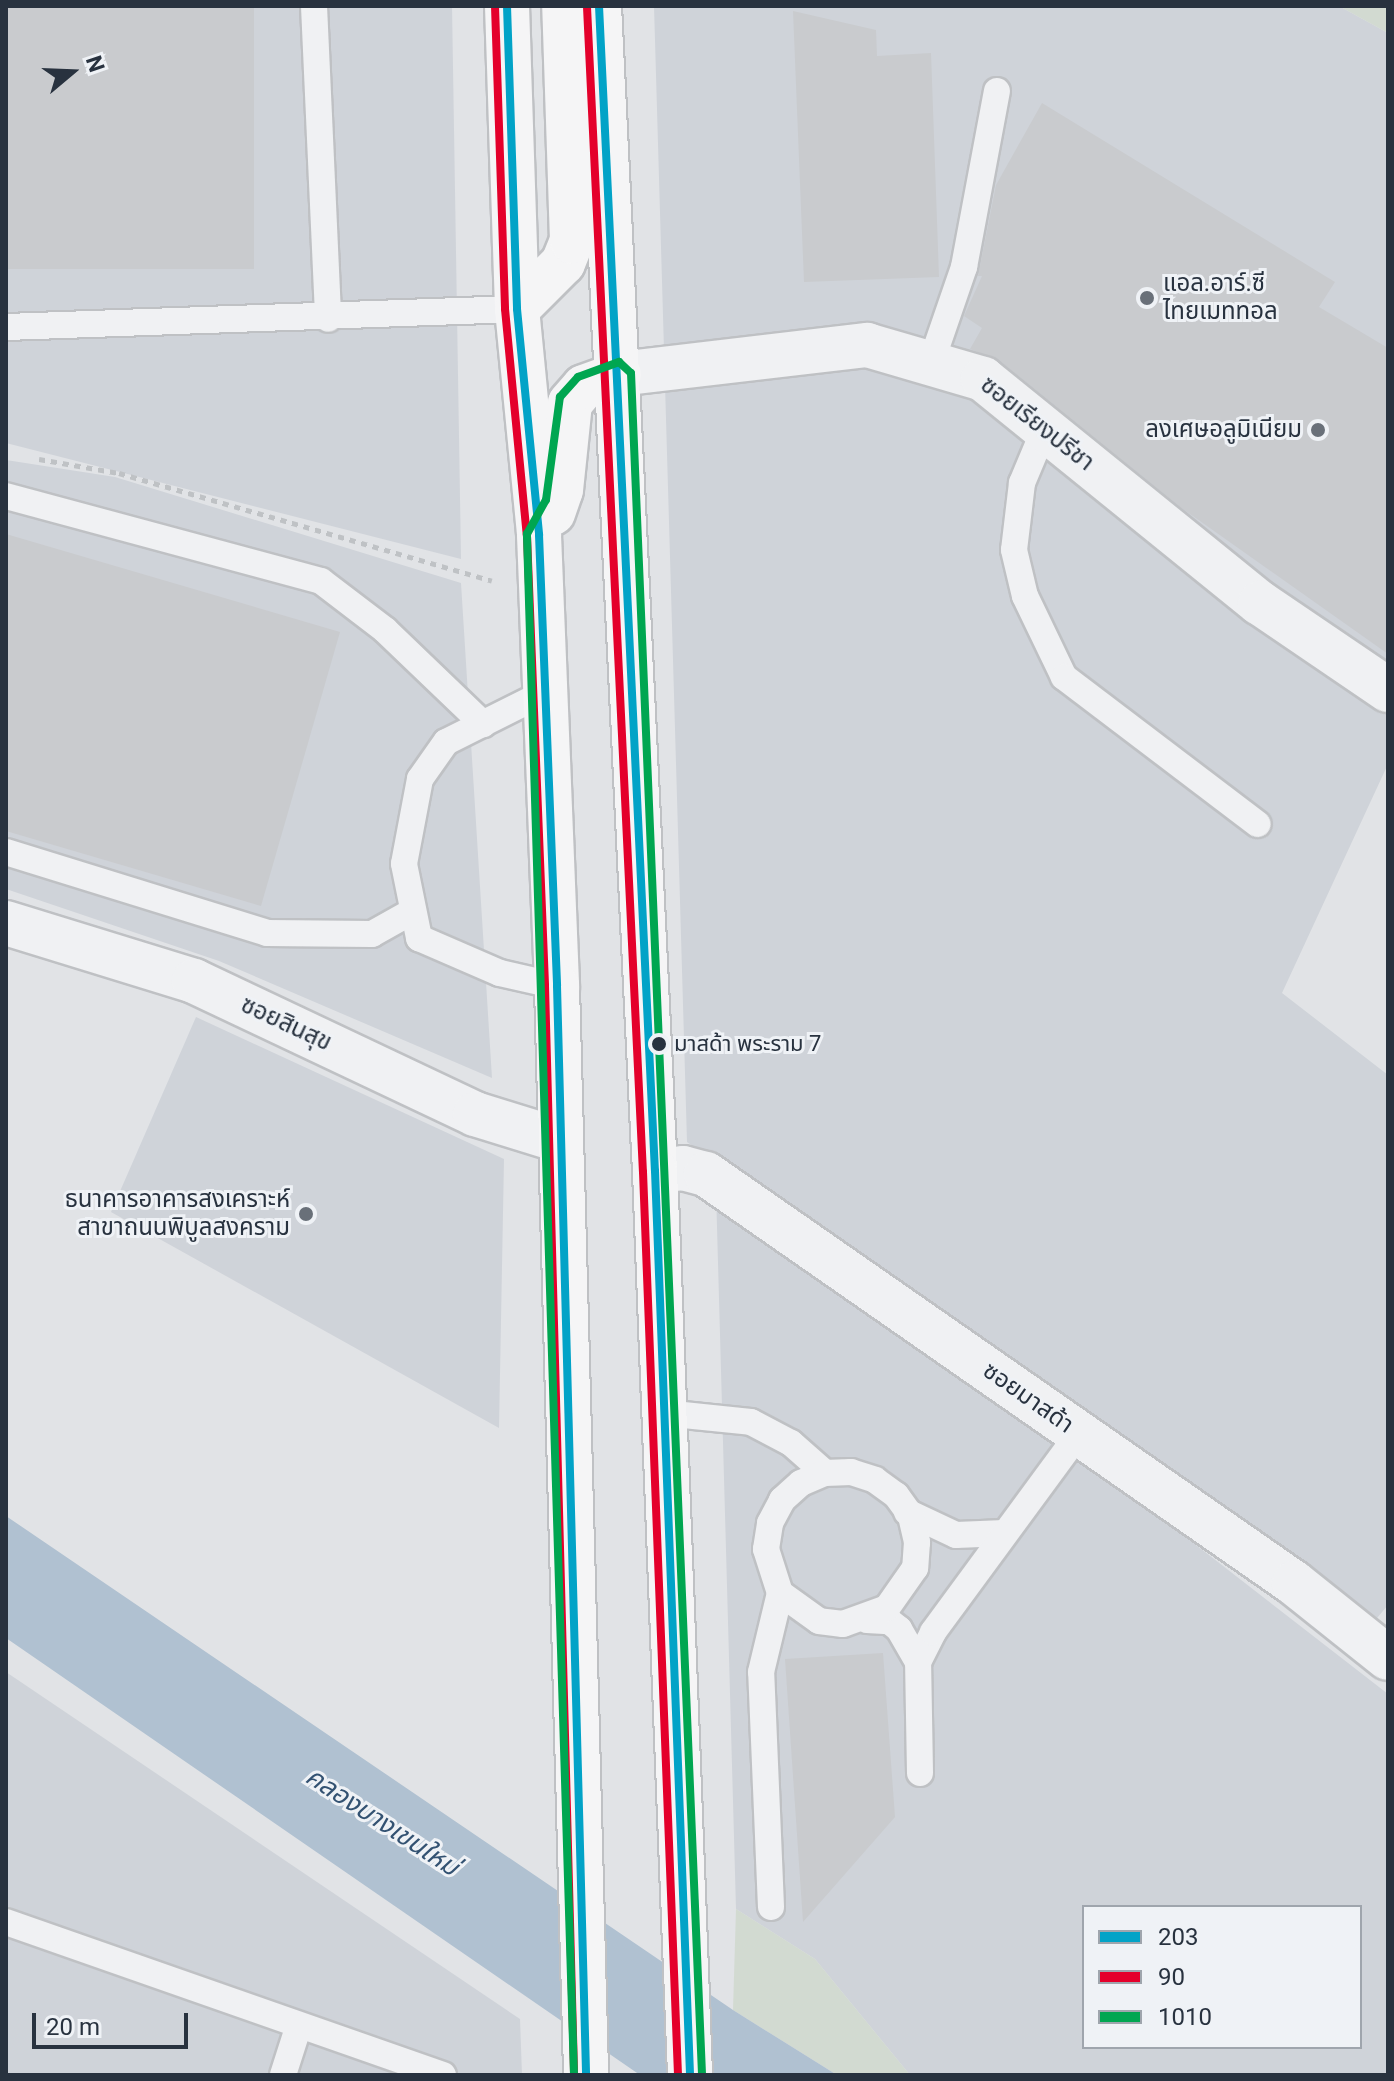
<!DOCTYPE html>
<html>
<head>
<meta charset="utf-8">
<style>
	body { margin:0 }
	#map { position:relative; width:1394px; height:2081px; overflow:hidden; background:#e1e3e6; font-family:Roboto,"Noto Sans Thai",sans-serif }
	div>[style] { position:absolute }
	.built>* { inset:0; background:#cfd3d9 }
	.green>* { inset:0; background:#d2dad1 }
	.water>* { inset:0; background:#b0c1d1 }
	.building>* { inset:0; background:#c9cbce; transform-origin:0 0 }
	.path>* { height:5px; margin-top:-2.5px; transform-origin:0; background:repeating-linear-gradient(90deg,#bfc2c5 0 6px,transparent 0 12px) }
	.roads { filter:drop-shadow(2px 0 #bfc1c4) drop-shadow(-2px 0 #bfc1c4) drop-shadow(0 2px #bfc1c4) drop-shadow(0 -2px #bfc1c4) }
	.service>* { height:26px; margin:-13px; padding:0 13px; transform-origin:13px; border-radius:13px; background:#f0f1f3 }
	.minor>* { height:44px; margin:-22px; padding:0 22px; transform-origin:22px; border-radius:22px; background:#f0f1f3 }
	.primary>* { height:44px; margin:-22px; padding:0 22px; transform-origin:22px; border-radius:22px; background:#f5f5f6 }
	.bus-1>* { height:8px; margin:-4px; padding:0 4px; transform-origin:4px; border-radius:4px; background:#02a3c7 }
	.bus-2>* { height:8px; margin:-4px; padding:0 4px; transform-origin:4px; border-radius:4px; background:#e4002b }
	.bus-3>* { height:8px; margin:-4px; padding:0 4px; transform-origin:4px; border-radius:4px; background:#00a651 }
	.dots>* { width:22px; height:22px; translate:-50% -50%; box-sizing:border-box; border:4px solid #eff2f6; border-radius:50% }
	span { translate:-50% -50%; white-space:nowrap; text-align:center; line-height:1.15; -webkit-text-stroke:6px #eff2f6; paint-order:stroke }
	.bus-label { font-size:22px; color:#28323f }
	.left { translate:0 -50%; text-align:left }
	.poi-label { font-size:24px; color:#28323f }
	.right { translate:-100% -50%; text-align:right }
	.street-label { font-size:24px; color:#28323f }
	.water-label { font-size:26px; color:#335272; font-style:italic }
	.frame { position:absolute; inset:0; border:8px solid #28323f; pointer-events:none }
	.legend { position:absolute; left:1082px; top:1905px; width:280px; height:144px; box-sizing:border-box; background:#eff2f6; border:2px solid #9fa5ad; margin:0; padding:10px 14px; list-style:none; font-size:24px; color:#28323f }
	.legend li { display:flex; align-items:center; gap:16px; height:40px }
	.legend b { width:40px; border:2px solid #9fa5ad }
	.north { position:absolute; left:32px; top:32px; width:80px; height:80px; -webkit-text-stroke:6px #eff2f6; paint-order:stroke; rotate:71deg; font-size:22px; font-weight:700; line-height:32px; text-align:center; color:#28323f }
	.north::after { content:''; display:block; margin:auto; width:28px; height:36px; background:#28323f; clip-path:polygon(50% 0,100% 100%,50% 72%,0 100%) }
	.scale { position:absolute; left:32px; top:2013px; width:156px; height:36px; box-sizing:border-box; border:4px solid #28323f; border-top:0; padding-left:10px; font-size:24px; line-height:28px; white-space:nowrap; color:#28323f; -webkit-text-stroke:6px #eff2f6; paint-order:stroke }
</style>
</head>
<body>
<div id="map">
	<div class="built">
		<i style="clip-path:polygon(6px 6px,452px 6px,461px 559px,6px 443px)"></i>
		<i style="clip-path:polygon(654px 6px,1339px 6px,1388px 33px,1388px 764px,1282px 993px,1388px 1075px,1388px 1605px,1377px 1618px,687px 1142px)"></i>
		<i style="clip-path:polygon(6px 460px,115px 477px,461px 583px,492px 1078px,219px 961px,6px 889px)"></i>
		<i style="clip-path:polygon(196px 1017px,504px 1159px,499px 1428px,111px 1212px)"></i>
		<i style="clip-path:polygon(evenodd,716px 1191px,1102px 1472px,1388px 1694px,1388px 2075px,910px 2075px,815px 1959px,736px 1909px,716px 1191px,1084px 1907px,1360px 1907px,1360px 2047px,1084px 2047px,1084px 1907px)"></i>
		<i style="clip-path:polygon(6px 1672px,520px 2019px,522px 2075px,6px 2075px)"></i>
	</div>
	<div class="green">
		<i style="clip-path:polygon(1339px 6px,1388px 6px,1388px 33px)"></i>
		<i style="clip-path:polygon(736px 1909px,815px 1959px,910px 2075px,837px 2075px,733px 2010px)"></i>
	</div>
	<div class="water">
		<i style="clip-path:polygon(6px 1516px,733px 2010px,837px 2075px,640px 2075px,6px 1638px)"></i>
	</div>
	<div class="building">
		<i style="left:6px;top:6px;width:248px;height:263px"></i>
		<i style="clip-path:polygon(793px 11px,876px 30px,877px 56px,931px 53px,939px 277px,804px 282px)"></i>
		<i style="clip-path:polygon(1042px 103px,1335px 282px,1319px 307px,1388px 348px,1388px 654px,1183px 509px,999px 360px,970px 349px,982px 328px,964px 316px,982px 276px,978px 276px,996px 185px)"></i>
		<i style="clip-path:polygon(6px 534px,340px 632px,261px 906px,6px 831px)"></i>
		<i style="clip-path:polygon(883px 1653px,895px 1817px,803px 1922px,785px 1659px)"></i>
	</div>
	<div class="path">
		<i style="left:39px;top:459px;width:81px;rotate:9.9deg"></i>
		<i style="left:119px;top:473px;width:388px;rotate:16.1deg"></i>
	</div>
	<div class="roads">
		<div class="service">
			<i style="left:314px;top:6px;width:313px;rotate:87.4deg"></i>
			<i style="left:6px;top:327px;width:511px;rotate:-2.02deg"></i>
			<i style="left:931px;top:363px;width:102px;rotate:-71deg"></i>
			<i style="left:964px;top:267px;width:179px;rotate:-79.4deg"></i>
			<i style="left:1045px;top:428px;width:60px;rotate:112.7deg"></i>
			<i style="left:1022px;top:483px;width:67px;rotate:96.8deg"></i>
			<i style="left:1014px;top:550px;width:47px;rotate:76.6deg"></i>
			<i style="left:1025px;top:596px;width:90px;rotate:64.3deg"></i>
			<i style="left:1064px;top:677px;width:243px;rotate:37.2deg"></i>
			<i style="left:6px;top:496px;width:326px;rotate:15.1deg"></i>
			<i style="left:321px;top:581px;width:81px;rotate:37.4deg"></i>
			<i style="left:385px;top:630px;width:136px;rotate:43.8deg"></i>
			<i style="left:542px;top:694px;width:107px;rotate:153.4deg"></i>
			<i style="left:446px;top:742px;width:45px;rotate:125.1deg"></i>
			<i style="left:420px;top:779px;width:86px;rotate:100.7deg"></i>
			<i style="left:404px;top:864px;width:76px;rotate:78.5deg"></i>
			<i style="left:419px;top:938px;width:88px;rotate:23.4deg"></i>
			<i style="left:500px;top:973px;width:58px;rotate:12.8deg"></i>
			<i style="left:6px;top:852px;width:273px;rotate:17.2deg"></i>
			<i style="left:267px;top:933px;width:105px;rotate:0.5deg"></i>
			<i style="left:372px;top:934px;width:47px;rotate:-29.3deg"></i>
			<i style="left:664px;top:1413px;width:87px;rotate:5.9deg"></i>
			<i style="left:751px;top:1422px;width:45px;rotate:27.7deg"></i>
			<i style="left:791px;top:1443px;width:45px;rotate:41.4deg"></i>
			<i style="left:907px;top:1512px;width:54px;rotate:25.1deg"></i>
			<i style="left:956px;top:1535px;width:49px;rotate:-2.3deg"></i>
			<i style="left:867px;top:1620px;width:22px;rotate:3deg"></i>
			<i style="left:889px;top:1621px;width:13px;rotate:39deg"></i>
			<i style="left:899px;top:1629px;width:38px;rotate:60deg"></i>
			<i style="left:920px;top:1773px;width:111px;rotate:-91deg"></i>
			<i style="left:918px;top:1662px;width:34px;rotate:-63deg"></i>
			<i style="left:933px;top:1632px;width:247px;rotate:-53.7deg"></i>
			<i style="left:771px;top:1907px;width:235px;rotate:-92.4deg"></i>
			<i style="left:761px;top:1672px;width:81px;rotate:-76.5deg"></i>
			<i style="left:780px;top:1593px;width:46px;rotate:-107.7deg"></i>
			<i style="left:766px;top:1549px;width:26px;rotate:-81deg"></i>
			<i style="left:770px;top:1523px;width:26px;rotate:-62deg"></i>
			<i style="left:782px;top:1500px;width:25px;rotate:-42deg"></i>
			<i style="left:801px;top:1483px;width:26px;rotate:-23deg"></i>
			<i style="left:825px;top:1473px;width:26px;rotate:-2deg"></i>
			<i style="left:851px;top:1472px;width:25px;rotate:18deg"></i>
			<i style="left:875px;top:1480px;width:26px;rotate:36deg"></i>
			<i style="left:896px;top:1495px;width:26px;rotate:54deg"></i>
			<i style="left:911px;top:1516px;width:27px;rotate:77deg"></i>
			<i style="left:917px;top:1542px;width:26px;rotate:94deg"></i>
			<i style="left:915px;top:1568px;width:49px;rotate:125deg"></i>
			<i style="left:887px;top:1608px;width:47px;rotate:160deg"></i>
			<i style="left:843px;top:1624px;width:24px;rotate:-173deg"></i>
			<i style="left:819px;top:1621px;width:48px;rotate:-144.3deg"></i>
			<i style="left:6px;top:1922px;width:463px;rotate:19.3deg"></i>
			<i style="left:283px;top:2075px;width:52px;rotate:-72.3deg"></i>
		</div>
		<div class="minor">
			<i style="left:619px;top:374px;width:250px;rotate:-6.7deg"></i>
			<i style="left:867px;top:345px;width:121px;rotate:16.3deg"></i>
			<i style="left:983px;top:379px;width:356px;rotate:39deg"></i>
			<i style="left:1260px;top:603px;width:155px;rotate:34.2deg"></i>
			<i style="left:6px;top:923px;width:197px;rotate:17.1deg"></i>
			<i style="left:194px;top:981px;width:311px;rotate:25.3deg"></i>
			<i style="left:475px;top:1114px;width:88px;rotate:17.2deg"></i>
			<i style="left:655px;top:1171px;width:28px;rotate:-6deg"></i>
			<i style="left:683px;top:1168px;width:24px;rotate:15deg"></i>
			<i style="left:706px;top:1174px;width:716px;rotate:34.82deg"></i>
			<i style="left:1294px;top:1583px;width:120px;rotate:38.6deg"></i>
		</div>
		<div class="primary">
			<i style="left:507px;top:6px;width:303px;rotate:88.1deg"></i>
			<i style="left:517px;top:309px;width:227px;rotate:84.4deg"></i>
			<i style="left:539px;top:535px;width:451px;rotate:87.7deg"></i>
			<i style="left:557px;top:986px;width:1089px;rotate:88.47deg"></i>
			<i style="left:599px;top:6px;width:1166px;rotate:87.25deg"></i>
			<i style="left:655px;top:1171px;width:905px;rotate:87.78deg"></i>
			<i style="left:517px;top:309px;width:65px;rotate:-45deg"></i>
			<i style="left:563px;top:263px;width:24px;rotate:-68deg"></i>
			<i style="left:572px;top:241px;width:235px;rotate:-91.9deg"></i>
			<i style="left:553px;top:513px;width:24px;rotate:-71deg"></i>
			<i style="left:561px;top:490px;width:87px;rotate:-84.1deg"></i>
			<i style="left:570px;top:403px;width:21px;rotate:-49deg"></i>
			<i style="left:584px;top:387px;width:37px;rotate:-20deg"></i>
		</div>
	</div>
	<div class="bus-1">
		<i style="left:507px;top:6px;width:303px;rotate:88.1deg"></i>
		<i style="left:517px;top:309px;width:227px;rotate:84.4deg"></i>
		<i style="left:539px;top:535px;width:451px;rotate:87.7deg"></i>
		<i style="left:557px;top:986px;width:1089px;rotate:88.47deg"></i>
		<i style="left:599px;top:6px;width:1166px;rotate:87.25deg"></i>
		<i style="left:655px;top:1171px;width:905px;rotate:87.78deg"></i>
	</div>
	<div class="bus-2">
		<i style="left:495px;top:6px;width:303px;rotate:88.1deg"></i>
		<i style="left:505px;top:309px;width:228px;rotate:84.5deg"></i>
		<i style="left:527px;top:536px;width:450px;rotate:87.7deg"></i>
		<i style="left:545px;top:986px;width:1089px;rotate:88.47deg"></i>
		<i style="left:587px;top:7px;width:1166px;rotate:87.25deg"></i>
		<i style="left:643px;top:1172px;width:904px;rotate:87.78deg"></i>
	</div>
	<div class="bus-3">
		<i style="left:574px;top:2075px;width:1542px;rotate:-91.75deg"></i>
		<i style="left:527px;top:534px;width:39px;rotate:-61deg"></i>
		<i style="left:546px;top:500px;width:104px;rotate:-82.3deg"></i>
		<i style="left:560px;top:397px;width:27px;rotate:-48deg"></i>
		<i style="left:578px;top:377px;width:44px;rotate:-20.1deg"></i>
		<i style="left:619px;top:362px;width:16px;rotate:43deg"></i>
		<i style="left:631px;top:373px;width:1702px;rotate:87.61deg"></i>
	</div>
	<div class="dots">
		<i style="left:1147px;top:298px;background:#697079"></i>
		<i style="left:1318px;top:430px;background:#697079"></i>
		<i style="left:659px;top:1044px;background:#28323f"></i>
		<i style="left:306px;top:1214px;background:#697079"></i>
	</div>
	<div class="bus-label">
		<span class="left" style="left:674px;top:1044px">มาสด้า พระราม 7</span>
	</div>
	<div class="poi-label">
		<span class="left" style="left:1163px;top:298px">แอล.อาร์.ซี<br>ไทยเมททอล</span>
		<span class="right" style="left:1302px;top:430px">ลงเศษอลูมิเนียม</span>
		<span class="right" style="left:290px;top:1214px">ธนาคารอาคารสงเคราะห์<br>สาขาถนนพิบูลสงคราม</span>
	</div>
	<div class="street-label">
		<span style="left:1037px;top:424px;rotate:38deg">ซอยเรียงปรีชา</span>
		<span style="left:286px;top:1024px;rotate:25deg">ซอยสินสุข</span>
		<span style="left:1028px;top:1398px;rotate:35deg">ซอยมาสด้า</span>
	</div>
	<div class="water-label">
		<span style="left:382px;top:1822px;rotate:33deg">คลองบางเขนใหม่</span>
	</div>
	<div class="frame"></div>
	<ul class="legend">
	<li><b style="height:10px;background:#02a3c7"></b>203</li>
	<li><b style="height:10px;background:#e4002b"></b>90</li>
	<li><b style="height:10px;background:#00a651"></b>1010</li>
	</ul>
	<div class="north">N</div>
	<div class="scale">20 m</div>
</div>
</body>
</html>
